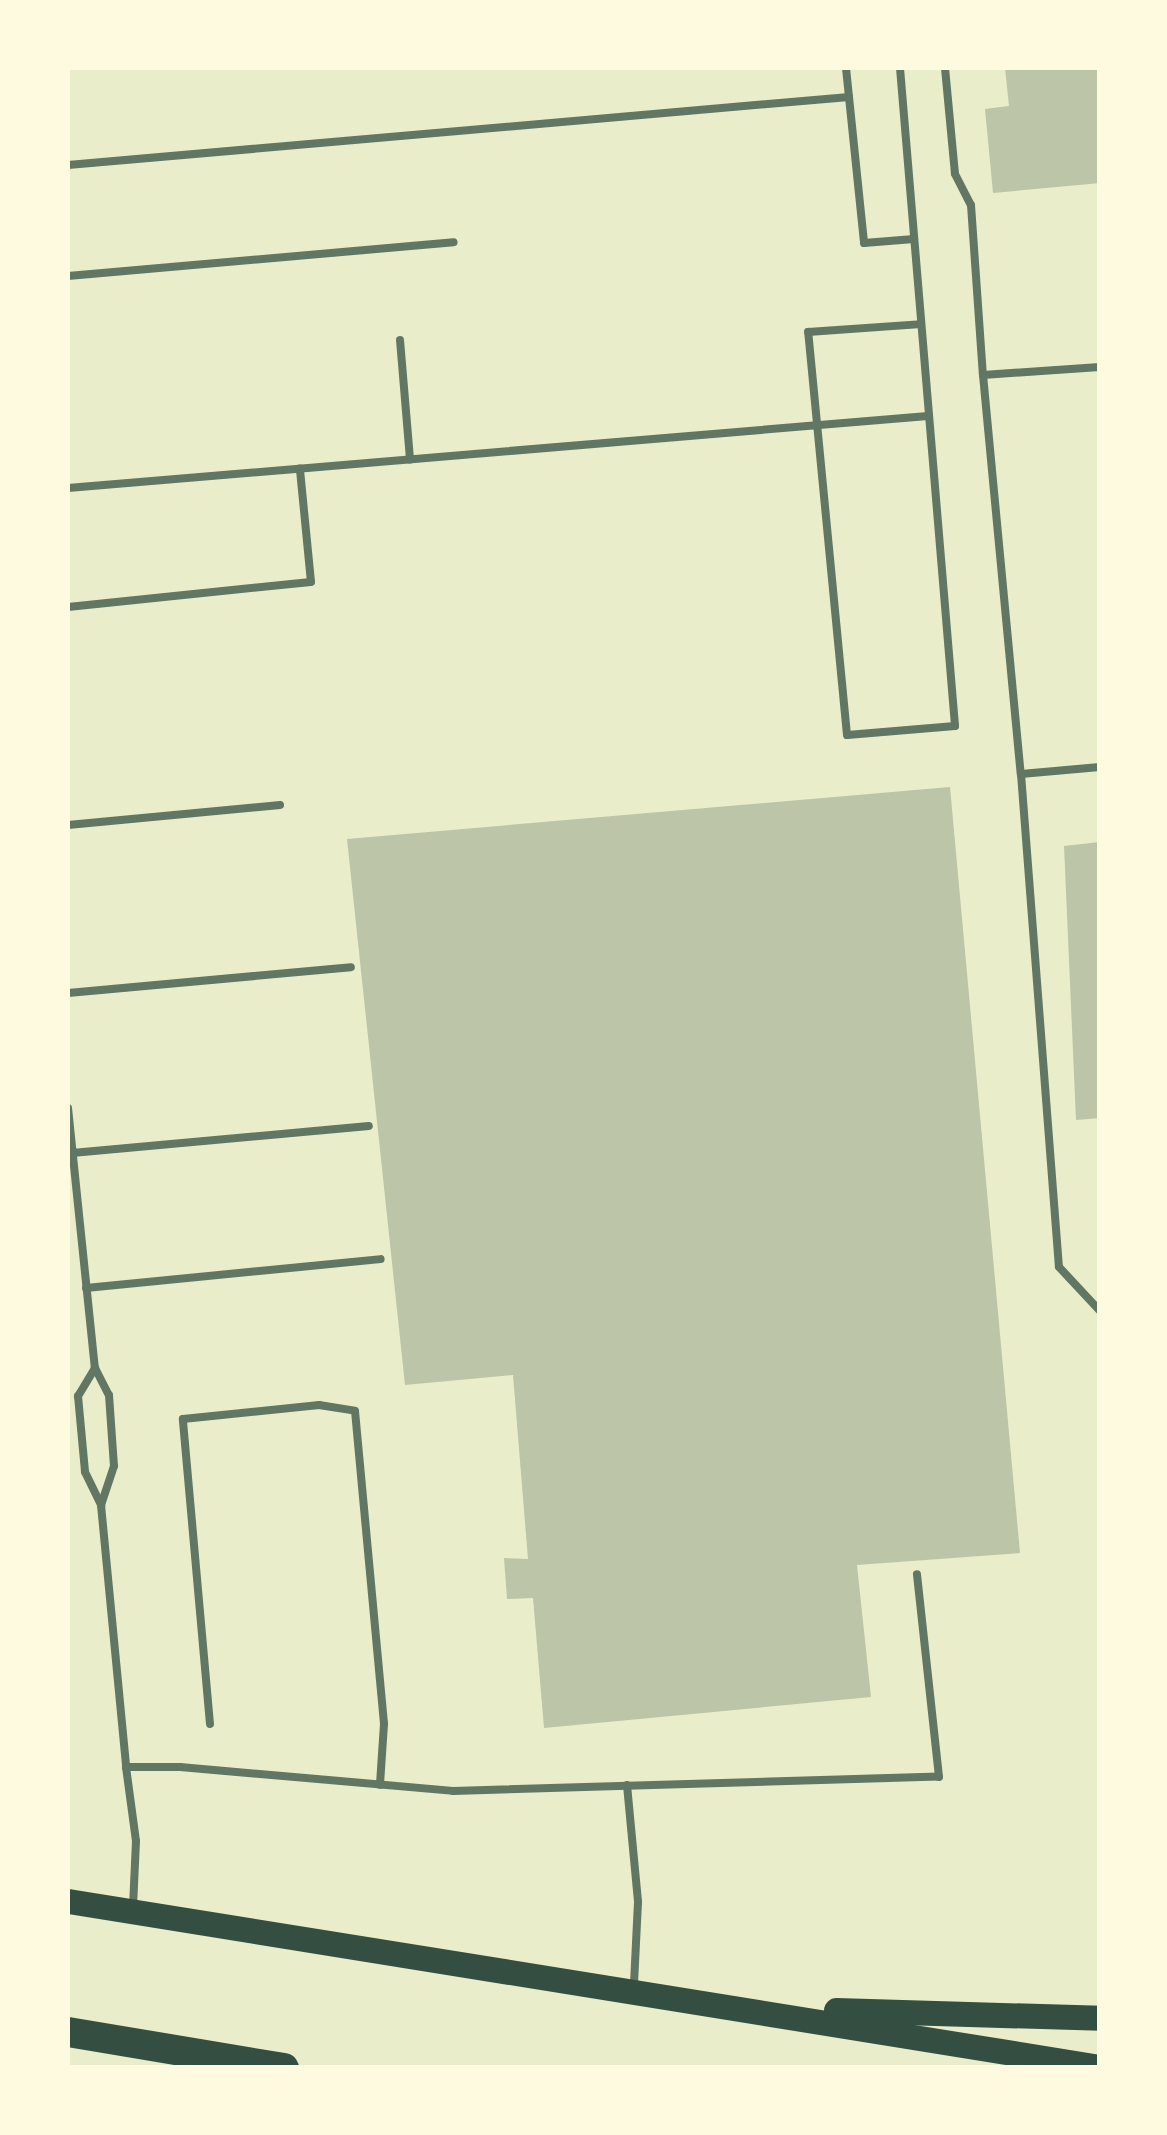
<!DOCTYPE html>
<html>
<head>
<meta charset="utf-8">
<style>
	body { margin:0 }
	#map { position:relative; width:1167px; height:2135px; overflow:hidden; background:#e9edc9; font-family:"Nunito Sans",sans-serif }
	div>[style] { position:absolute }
	.building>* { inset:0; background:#bcc5a7 }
	.service>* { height:8px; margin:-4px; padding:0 4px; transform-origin:4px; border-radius:4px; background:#617663 }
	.primary>* { height:25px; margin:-12.5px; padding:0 12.5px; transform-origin:12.5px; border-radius:12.5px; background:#344e41 }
	.motorway>* { height:30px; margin:-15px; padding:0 15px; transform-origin:15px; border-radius:15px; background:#344e41 }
	span { translate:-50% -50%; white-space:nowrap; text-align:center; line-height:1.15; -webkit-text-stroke:10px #fefae0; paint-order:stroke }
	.frame { position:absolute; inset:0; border:70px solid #fefae0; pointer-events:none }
</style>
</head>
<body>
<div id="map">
	<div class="building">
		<i style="clip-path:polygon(1005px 68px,1100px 68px,1100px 183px,993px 193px,985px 109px,1009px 106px)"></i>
		<i style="clip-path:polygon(950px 787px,1020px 1553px,857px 1565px,871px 1697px,544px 1728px,533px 1598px,507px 1599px,504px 1558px,528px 1559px,513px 1375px,405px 1385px,347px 839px)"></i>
		<i style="clip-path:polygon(1100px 842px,1100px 1118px,1076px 1120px,1064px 846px)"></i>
	</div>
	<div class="service">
		<i style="left:846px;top:68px;width:176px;rotate:84.1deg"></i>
		<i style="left:864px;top:243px;width:50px;rotate:-4.6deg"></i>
		<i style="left:900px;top:68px;width:660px;rotate:85.22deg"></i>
		<i style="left:955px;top:726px;width:108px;rotate:175.2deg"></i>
		<i style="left:847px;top:735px;width:405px;rotate:-95.5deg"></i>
		<i style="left:808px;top:332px;width:113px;rotate:-4deg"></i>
		<i style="left:945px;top:68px;width:106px;rotate:84.6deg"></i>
		<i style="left:955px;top:174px;width:35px;rotate:63deg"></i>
		<i style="left:971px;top:205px;width:170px;rotate:86deg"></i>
		<i style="left:983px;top:375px;width:117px;rotate:-3.9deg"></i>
		<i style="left:68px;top:165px;width:784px;rotate:-4.98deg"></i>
		<i style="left:68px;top:276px;width:387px;rotate:-5deg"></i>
		<i style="left:400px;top:340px;width:120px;rotate:85.2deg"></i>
		<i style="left:983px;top:375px;width:401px;rotate:84.6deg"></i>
		<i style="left:1021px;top:774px;width:79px;rotate:-5.1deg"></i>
		<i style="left:68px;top:488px;width:863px;rotate:-4.79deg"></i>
		<i style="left:68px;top:607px;width:244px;rotate:-5.9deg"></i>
		<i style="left:311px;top:582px;width:114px;rotate:-95.6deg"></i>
		<i style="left:1021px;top:774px;width:494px;rotate:85.6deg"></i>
		<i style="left:1059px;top:1267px;width:60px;rotate:47deg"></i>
		<i style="left:68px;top:825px;width:213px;rotate:-5.4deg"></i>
		<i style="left:68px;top:993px;width:284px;rotate:-5.2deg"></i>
		<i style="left:68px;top:1108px;width:261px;rotate:84.1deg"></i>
		<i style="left:95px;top:1368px;width:30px;rotate:63deg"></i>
		<i style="left:109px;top:1395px;width:71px;rotate:86deg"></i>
		<i style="left:114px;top:1466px;width:41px;rotate:108.4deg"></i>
		<i style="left:72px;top:1153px;width:298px;rotate:-5.2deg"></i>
		<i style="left:86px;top:1288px;width:296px;rotate:-5.6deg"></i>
		<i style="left:95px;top:1368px;width:33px;rotate:121deg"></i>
		<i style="left:78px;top:1396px;width:76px;rotate:84.7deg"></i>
		<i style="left:85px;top:1472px;width:37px;rotate:64deg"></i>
		<i style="left:101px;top:1505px;width:263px;rotate:84.5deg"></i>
		<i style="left:210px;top:1724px;width:306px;rotate:-95.1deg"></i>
		<i style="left:183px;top:1419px;width:137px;rotate:-5.9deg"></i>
		<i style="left:319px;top:1405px;width:36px;rotate:9deg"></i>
		<i style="left:355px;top:1411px;width:314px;rotate:84.7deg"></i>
		<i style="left:384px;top:1724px;width:61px;rotate:93.8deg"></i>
		<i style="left:627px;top:1785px;width:118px;rotate:84.6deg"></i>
		<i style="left:638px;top:1902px;width:83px;rotate:92.8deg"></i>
		<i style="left:133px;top:1907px;width:66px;rotate:-87.4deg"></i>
		<i style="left:136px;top:1841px;width:75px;rotate:-97.7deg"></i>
		<i style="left:126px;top:1767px;width:54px"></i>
		<i style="left:180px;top:1767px;width:274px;rotate:5deg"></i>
		<i style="left:453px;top:1791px;width:486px;rotate:-1.7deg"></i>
		<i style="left:939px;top:1777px;width:204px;rotate:-96.2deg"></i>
	</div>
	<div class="primary">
		<i style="left:68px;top:1901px;width:1045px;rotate:9.14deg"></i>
		<i style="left:836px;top:2010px;width:264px;rotate:1.7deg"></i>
	</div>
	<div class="motorway">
		<i style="left:68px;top:2032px;width:219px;rotate:9.5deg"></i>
	</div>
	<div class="frame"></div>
</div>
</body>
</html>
